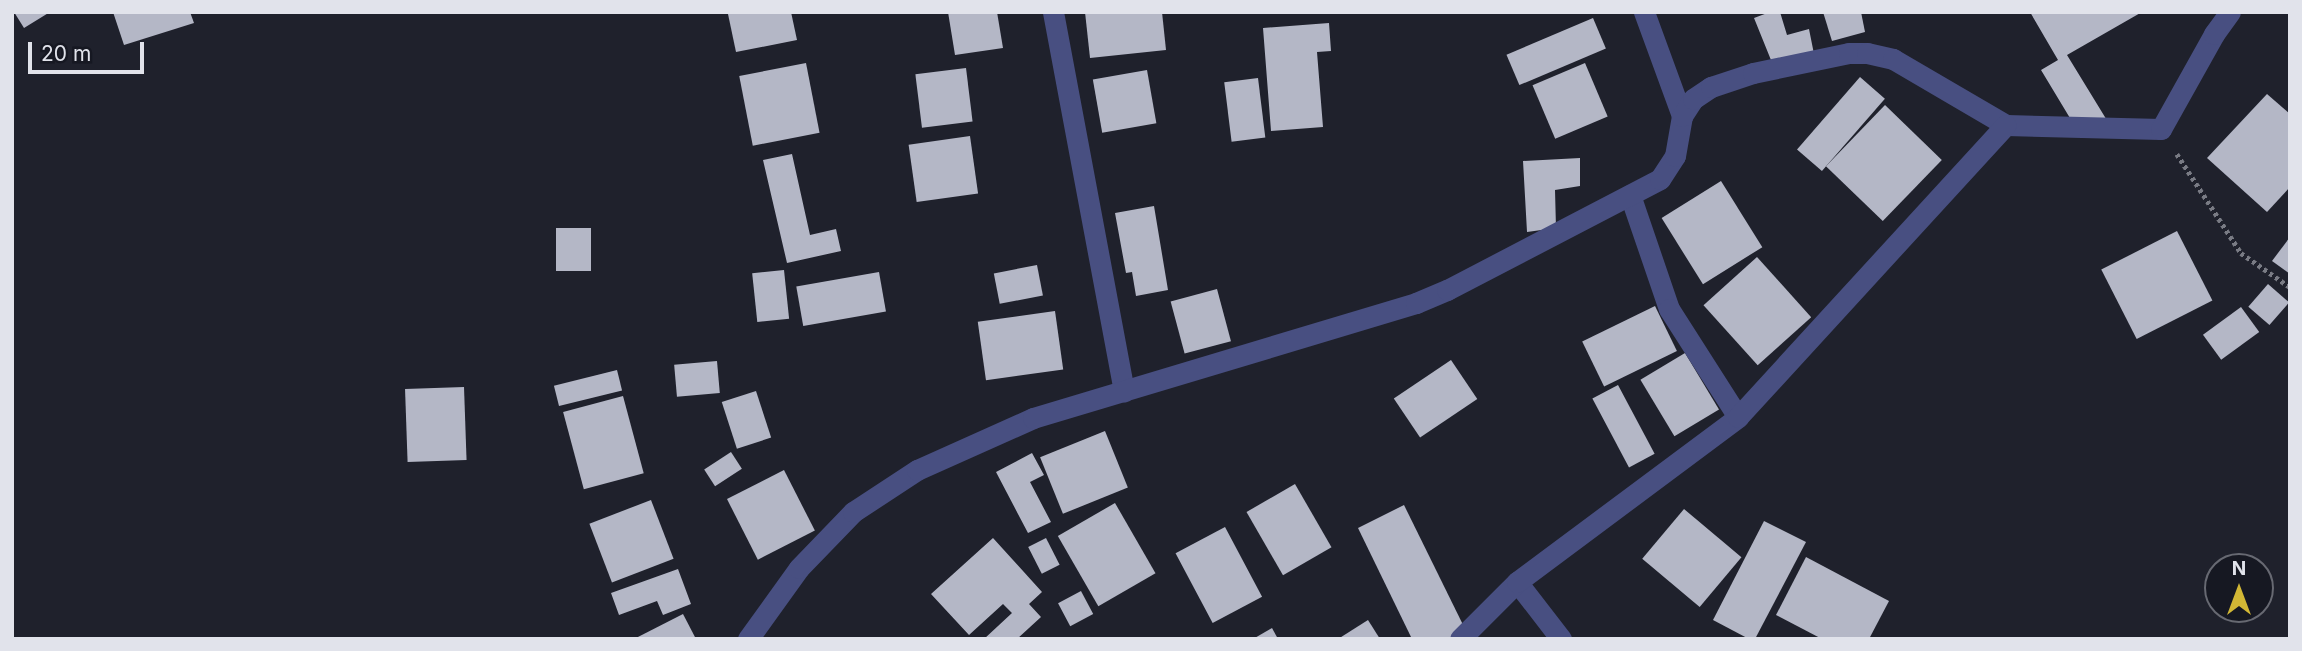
<!DOCTYPE html>
<html>
<head>
<meta charset="utf-8">
<style>
	body { margin:0 }
	#map { position:relative; width:2302px; height:651px; overflow:hidden; background:#1f212c; font-family:Inter,sans-serif }
	div>[style] { position:absolute }
	.building>* { inset:0; background:#b4b7c6; transform-origin:0 0 }
	.path>* { height:4.5px; margin-top:-2.25px; transform-origin:0; background:repeating-linear-gradient(90deg,#797b84 0 3.5px,transparent 0 7px) }
	.minor>* { height:21px; margin:-10.5px; padding:0 10.5px; transform-origin:10.5px; border-radius:10.5px; background:#484f81 }
	span { translate:-50% -50%; white-space:nowrap; text-align:center; line-height:1.15; -webkit-text-stroke:7px #161822; paint-order:stroke }
	.frame { position:absolute; inset:0; border:14px solid #e1e3eb; pointer-events:none }
	.north { position:absolute; left:2204px; top:553px; width:70px; height:70px; box-sizing:border-box; background:#161822; border:2px solid #676972; border-radius:50%; rotate:0deg; font-size:19px; font-weight:700; line-height:28px; text-align:center; color:#e1e3eb }
	.north::after { content:''; display:block; margin:auto; width:24px; height:32px; background:#d2b735; clip-path:polygon(50% 0,100% 100%,50% 72%,0 100%) }
	.scale { position:absolute; left:28px; top:42px; width:116px; height:32px; box-sizing:border-box; border:4px solid #e1e3eb; border-top:0; padding-left:9px; font-size:21px; line-height:24px; white-space:nowrap; color:#e1e3eb; -webkit-text-stroke:5px #161822; paint-order:stroke }
</style>
</head>
<body>
<div id="map">
	<div class="building">
		<i style="clip-path:polygon(14px 12px,50px 12px,24px 28px)"></i>
		<i style="clip-path:polygon(113px 12px,190px 12px,194px 23px,124px 45px)"></i>
		<i style="clip-path:polygon(735px 12px,791px 12px,797px 40px,736px 52px,728px 14px)"></i>
		<i style="clip-path:polygon(948px 12px,997px 12px,1003px 48px,955px 55px)"></i>
		<i style="clip-path:polygon(1085px 12px,1162px 12px,1166px 50px,1090px 58px)"></i>
		<i style="clip-path:polygon(1770px 12px,1780px 12px,1787px 35px,1809px 29px,1814px 54px,1775px 70px,1754px 18px)"></i>
		<i style="clip-path:polygon(1823px 12px,1861px 12px,1865px 32px,1832px 41px)"></i>
		<i style="clip-path:polygon(2030px 12px,2142px 12px,2067px 55px,2108px 122px,2082px 138px,2041px 70px,2058px 60px)"></i>
		<i style="left:1593px;top:18px;width:33px;height:94px;rotate:67deg"></i>
		<i style="clip-path:polygon(1329px 23px,1331px 51px,1317px 52px,1323px 127px,1271px 131px,1263px 28px)"></i>
		<i style="left:806px;top:63px;width:71px;height:68px;rotate:79deg"></i>
		<i style="left:1585px;top:63px;width:58px;height:57px;rotate:67deg"></i>
		<i style="left:966px;top:68px;width:54px;height:51px;rotate:83deg"></i>
		<i style="left:1147px;top:70px;width:54px;height:55px;rotate:80deg"></i>
		<i style="left:1860px;top:77px;width:33px;height:96px;rotate:41deg"></i>
		<i style="left:1258px;top:78px;width:60px;height:34px;rotate:83deg"></i>
		<i style="clip-path:polygon(2267px 94px,2290px 114px,2290px 187px,2267px 212px,2207px 158px)"></i>
		<i style="left:1885px;top:105px;width:79px;height:85px;rotate:44deg"></i>
		<i style="left:970px;top:136px;width:58px;height:62px;rotate:82deg"></i>
		<i style="clip-path:polygon(792px 154px,810px 235px,836px 229px,841px 251px,787px 263px,763px 160px)"></i>
		<i style="clip-path:polygon(1580px 158px,1580px 186px,1555px 190px,1556px 228px,1527px 232px,1523px 161px)"></i>
		<i style="left:1721px;top:181px;width:78px;height:70px;rotate:58deg"></i>
		<i style="clip-path:polygon(1154px 206px,1168px 290px,1136px 296px,1132px 272px,1126px 273px,1115px 213px)"></i>
		<i style="left:556px;top:228px;width:35px;height:43px"></i>
		<i style="left:2177px;top:231px;width:78px;height:85px;rotate:63deg"></i>
		<i style="clip-path:polygon(2290px 237px,2290px 274px,2272px 261px)"></i>
		<i style="left:1757px;top:257px;width:81px;height:72px;rotate:48deg"></i>
		<i style="left:1037px;top:265px;width:31px;height:44px;rotate:79deg"></i>
		<i style="left:784px;top:270px;width:49px;height:32px;rotate:84deg"></i>
		<i style="left:879px;top:272px;width:40px;height:84px;rotate:80deg"></i>
		<i style="left:2268px;top:284px;width:28px;height:30px;rotate:41deg"></i>
		<i style="left:1217px;top:289px;width:54px;height:48px;rotate:75deg"></i>
		<i style="left:1655px;top:306px;width:50px;height:81px;rotate:64deg"></i>
		<i style="left:2241px;top:307px;width:31px;height:47px;rotate:54deg"></i>
		<i style="left:1055px;top:311px;width:59px;height:78px;rotate:82deg"></i>
		<i style="left:1685px;top:353px;width:66px;height:52px;rotate:59deg"></i>
		<i style="left:1451px;top:360px;width:47px;height:69px;rotate:56deg"></i>
		<i style="left:717px;top:361px;width:32px;height:43px;rotate:85deg"></i>
		<i style="left:617px;top:370px;width:21px;height:65px;rotate:76deg"></i>
		<i style="left:1618px;top:385px;width:78px;height:29px;rotate:62deg"></i>
		<i style="left:464px;top:387px;width:73px;height:59px;rotate:88deg"></i>
		<i style="left:756px;top:391px;width:49px;height:36px;rotate:72deg"></i>
		<i style="left:623px;top:396px;width:80px;height:62px;rotate:75deg"></i>
		<i style="left:1105px;top:431px;width:61px;height:70px;rotate:68deg"></i>
		<i style="left:731px;top:452px;width:20px;height:32px;rotate:57deg"></i>
		<i style="clip-path:polygon(1032px 453px,1044px 475px,1030px 482px,1051px 522px,1028px 533px,996px 472px)"></i>
		<i style="left:784px;top:470px;width:68px;height:64px;rotate:63deg"></i>
		<i style="left:1295px;top:484px;width:73px;height:56px;rotate:60deg"></i>
		<i style="left:651px;top:500px;width:63px;height:66px;rotate:69deg"></i>
		<i style="left:1115px;top:503px;width:81px;height:66px;rotate:60deg"></i>
		<i style="clip-path:polygon(1404px 505px,1470px 639px,1412px 639px,1358px 528px)"></i>
		<i style="left:1684px;top:509px;width:75px;height:65px;rotate:40deg"></i>
		<i style="clip-path:polygon(1764px 521px,1806px 542px,1755px 639px,1749px 639px,1713px 620px)"></i>
		<i style="left:1225px;top:527px;width:79px;height:56px;rotate:62deg"></i>
		<i style="clip-path:polygon(993px 538px,1042px 592px,1029px 604px,1041px 617px,1017px 639px,984px 639px,1012px 613px,1003px 604px,969px 635px,931px 594px)"></i>
		<i style="left:1046px;top:538px;width:30px;height:20px;rotate:63deg"></i>
		<i style="clip-path:polygon(1806px 557px,1889px 601px,1869px 639px,1822px 639px,1776px 615px)"></i>
		<i style="clip-path:polygon(678px 569px,691px 604px,663px 615px,657px 601px,619px 615px,611px 593px)"></i>
		<i style="left:1081px;top:591px;width:26px;height:26px;rotate:62deg"></i>
		<i style="clip-path:polygon(683px 614px,696px 639px,634px 639px)"></i>
		<i style="clip-path:polygon(1368px 620px,1380px 639px,1338px 639px)"></i>
		<i style="clip-path:polygon(1272px 628px,1278px 639px,1253px 639px)"></i>
	</div>
	<div class="path">
		<i style="left:2177px;top:154px;width:118px;rotate:57.1deg"></i>
		<i style="left:2241px;top:253px;width:60px;rotate:34.8deg"></i>
	</div>
	<div class="minor">
		<i style="left:1053px;top:12px;width:386px;rotate:79.4deg"></i>
		<i style="left:1644px;top:12px;width:111px;rotate:69.9deg"></i>
		<i style="left:1630px;top:195px;width:120px;rotate:71.1deg"></i>
		<i style="left:1669px;top:309px;width:128px;rotate:57.4deg"></i>
		<i style="left:1517px;top:582px;width:72px;rotate:52.3deg"></i>
		<i style="left:748px;top:639px;width:87px;rotate:-54.3deg"></i>
		<i style="left:799px;top:568px;width:78px;rotate:-46deg"></i>
		<i style="left:853px;top:512px;width:77px;rotate:-33.3deg"></i>
		<i style="left:917px;top:470px;width:127px;rotate:-24.1deg"></i>
		<i style="left:1033px;top:418px;width:400px;rotate:-16.7deg"></i>
		<i style="left:1416px;top:303px;width:34px;rotate:-23deg"></i>
		<i style="left:1447px;top:290px;width:240px;rotate:-27.5deg"></i>
		<i style="left:1660px;top:179px;width:27px;rotate:-57deg"></i>
		<i style="left:1675px;top:156px;width:41px;rotate:-80.1deg"></i>
		<i style="left:1682px;top:116px;width:20px;rotate:-57deg"></i>
		<i style="left:1693px;top:99px;width:22px;rotate:-34deg"></i>
		<i style="left:1711px;top:87px;width:44px;rotate:-18.4deg"></i>
		<i style="left:1753px;top:73px;width:98px;rotate:-11.8deg"></i>
		<i style="left:1849px;top:53px;width:18px"></i>
		<i style="left:1867px;top:53px;width:27px;rotate:13deg"></i>
		<i style="left:1893px;top:59px;width:131px;rotate:30.3deg"></i>
		<i style="left:2006px;top:125px;width:155px;rotate:1.5deg"></i>
		<i style="left:2161px;top:129px;width:109px;rotate:-60.8deg"></i>
		<i style="left:2214px;top:34px;width:27px;rotate:-54deg"></i>
		<i style="left:1460px;top:639px;width:81px;rotate:-45deg"></i>
		<i style="left:1517px;top:582px;width:276px;rotate:-36.7deg"></i>
		<i style="left:1738px;top:417px;width:396px;rotate:-47.5deg"></i>
	</div>
	<div class="frame"></div>
	<div class="north">N</div>
	<div class="scale">20 m</div>
</div>
</body>
</html>
